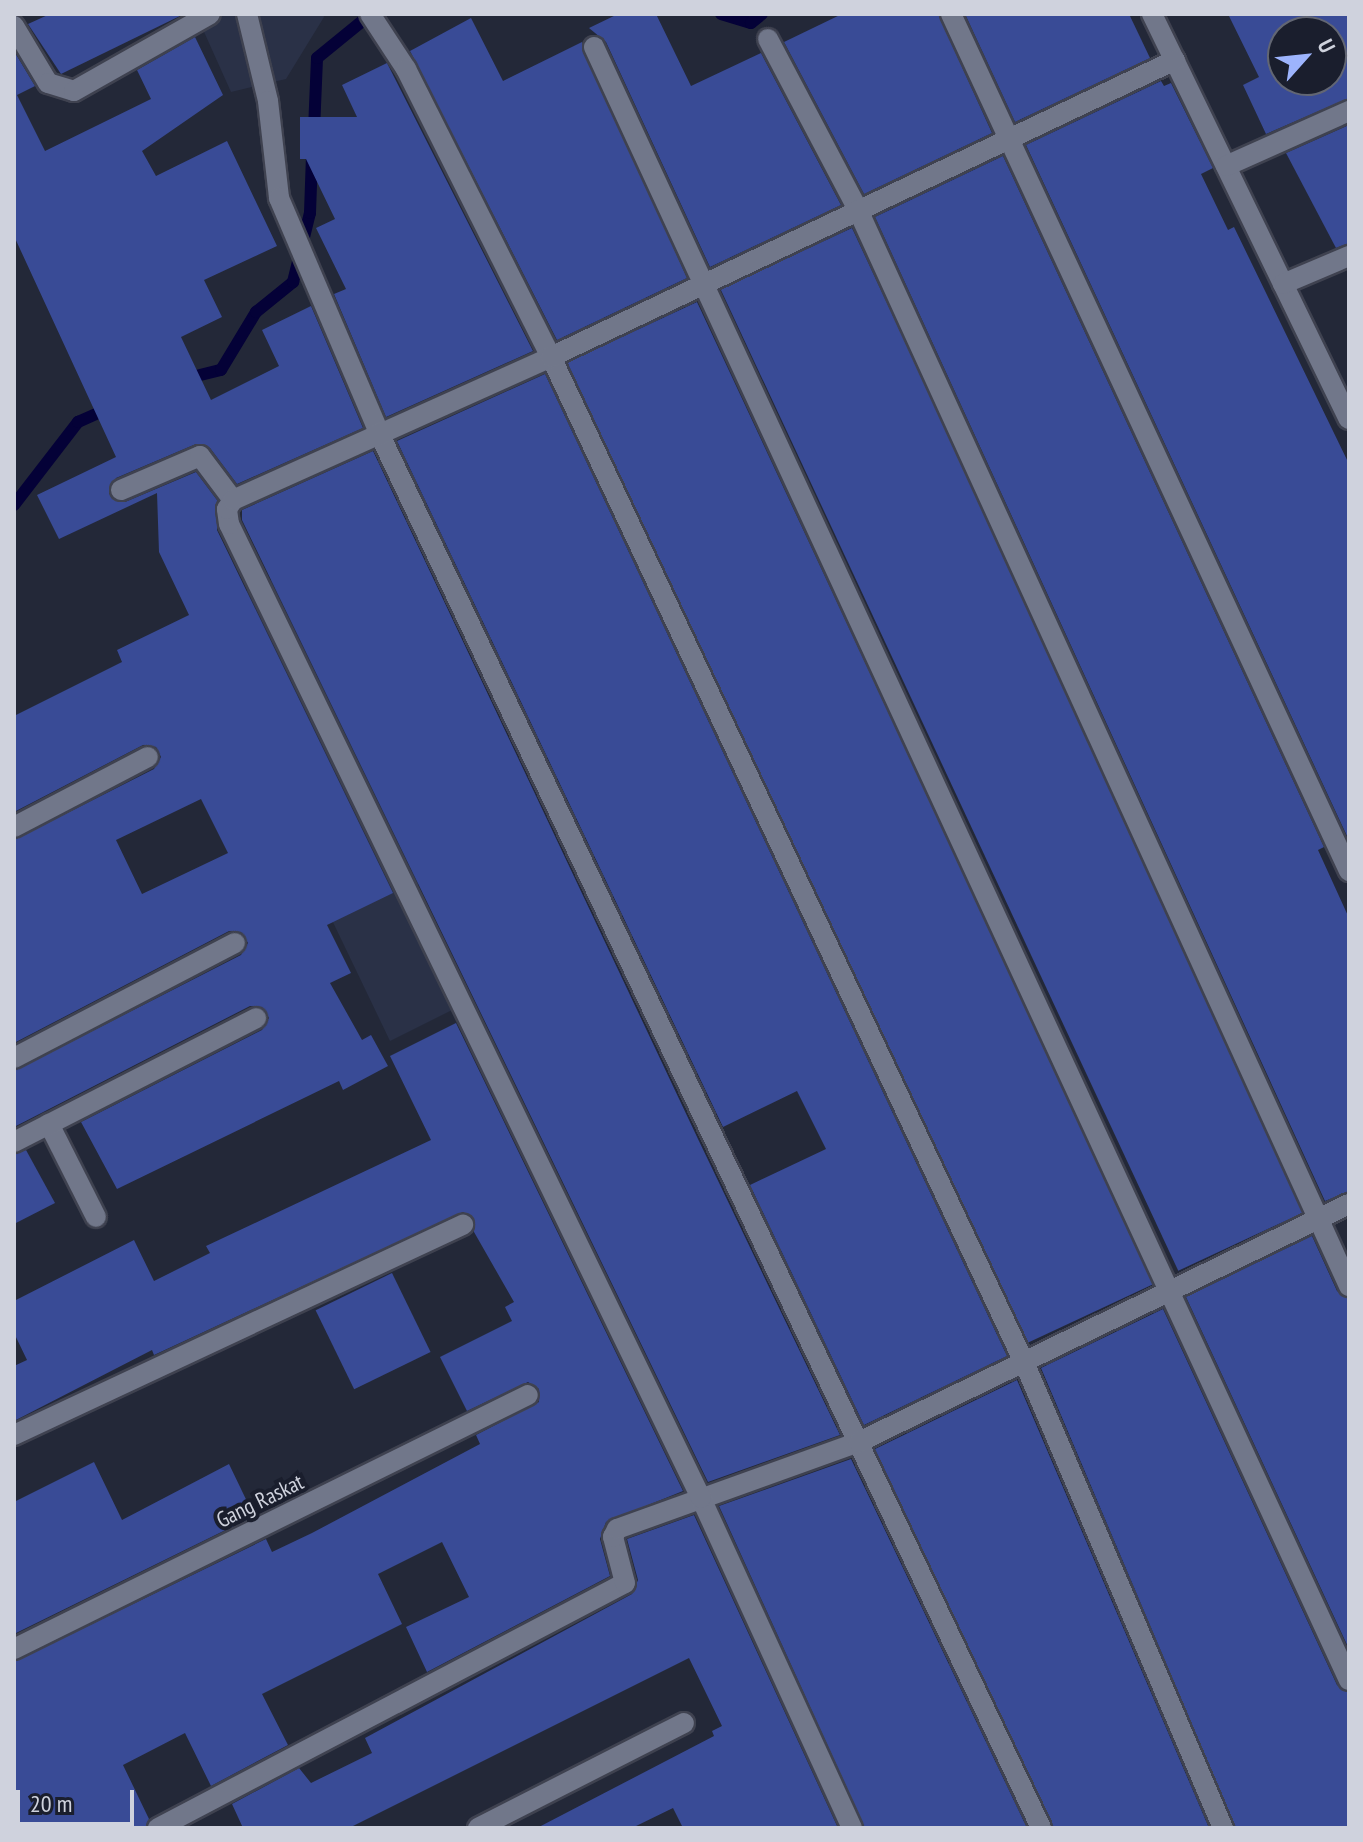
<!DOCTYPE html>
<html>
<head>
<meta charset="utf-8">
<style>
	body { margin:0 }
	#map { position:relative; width:1363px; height:1842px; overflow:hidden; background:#232838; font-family:"PT Sans Narrow",sans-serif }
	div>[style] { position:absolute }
	.built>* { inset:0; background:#2a3147 }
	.stream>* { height:12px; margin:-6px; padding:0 6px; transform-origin:6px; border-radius:6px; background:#040137 }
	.building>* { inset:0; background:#394b96; transform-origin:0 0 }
	.roads { filter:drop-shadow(2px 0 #3f4250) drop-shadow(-2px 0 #3f4250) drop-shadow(0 2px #3f4250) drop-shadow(0 -2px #3f4250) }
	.minor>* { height:20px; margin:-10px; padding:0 10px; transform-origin:10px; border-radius:10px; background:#71778a }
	span { translate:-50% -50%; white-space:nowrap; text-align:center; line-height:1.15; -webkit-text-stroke:8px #1a1e2d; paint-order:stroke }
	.street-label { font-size:22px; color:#cfd2dd }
	.frame { position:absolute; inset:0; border:16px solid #cfd2dd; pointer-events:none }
	.north { position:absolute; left:1267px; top:16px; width:80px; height:80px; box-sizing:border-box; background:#1a1e2d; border:2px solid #626673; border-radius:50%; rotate:63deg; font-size:22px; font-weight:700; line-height:32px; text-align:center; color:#cfd2dd }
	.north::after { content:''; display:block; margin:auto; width:28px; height:36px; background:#9db4fd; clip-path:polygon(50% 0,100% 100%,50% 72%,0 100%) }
	.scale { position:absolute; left:16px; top:1790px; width:118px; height:36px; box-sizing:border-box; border:4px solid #cfd2dd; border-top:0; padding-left:10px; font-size:24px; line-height:28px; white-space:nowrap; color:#cfd2dd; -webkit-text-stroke:6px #1a1e2d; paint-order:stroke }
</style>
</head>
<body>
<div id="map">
	<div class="built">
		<i style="clip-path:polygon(196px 14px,323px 14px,324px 17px,286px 79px,231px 92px)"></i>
		<i style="clip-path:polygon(339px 549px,480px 856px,413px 887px,454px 1009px,390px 1041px,187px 618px)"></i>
	</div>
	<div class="stream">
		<i style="left:721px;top:14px;width:31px;rotate:17deg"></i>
		<i style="left:751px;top:23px;width:14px;rotate:-39deg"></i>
		<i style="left:314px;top:130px;width:72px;rotate:-87.6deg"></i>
		<i style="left:317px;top:58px;width:70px;rotate:-39.2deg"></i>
		<i style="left:184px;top:379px;width:38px;rotate:-14deg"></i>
		<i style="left:221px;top:370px;width:68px;rotate:-58.9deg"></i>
		<i style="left:256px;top:312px;width:48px;rotate:-39deg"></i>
		<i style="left:293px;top:282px;width:71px;rotate:-76.2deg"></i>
		<i style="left:310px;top:213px;width:57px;rotate:-88deg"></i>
		<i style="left:14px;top:505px;width:105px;rotate:-52.4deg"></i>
		<i style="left:78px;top:422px;width:36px;rotate:-24deg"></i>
	</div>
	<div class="building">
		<i style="clip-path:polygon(50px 14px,184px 14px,61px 74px,28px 24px)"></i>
		<i style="clip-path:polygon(618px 14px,656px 14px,691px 86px,761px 53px,841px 205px,710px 267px,606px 42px,589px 28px)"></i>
		<i style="clip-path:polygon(842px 14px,938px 14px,992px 133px,864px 194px,784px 42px)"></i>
		<i style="clip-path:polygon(965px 14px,1129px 14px,1150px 58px,1015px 122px)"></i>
		<i style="clip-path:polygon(evenodd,1228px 14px,1349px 14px,1349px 98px,1266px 134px,1243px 85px,1259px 77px,1228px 14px,1283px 32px,1331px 32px,1331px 80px,1283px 80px,1283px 32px)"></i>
		<i style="clip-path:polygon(471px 18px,503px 81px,582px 42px,687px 278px,557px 340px,410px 51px)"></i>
		<i style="clip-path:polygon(evenodd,195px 37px,223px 95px,142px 151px,156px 176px,227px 141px,277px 246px,204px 280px,222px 317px,181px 337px,211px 400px,279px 366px,262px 330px,311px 306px,363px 428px,237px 484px,210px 448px,196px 444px,116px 478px,109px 494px,125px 502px,196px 472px,217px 500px,217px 530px,393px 893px,327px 925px,351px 973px,330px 983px,362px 1040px,371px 1035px,388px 1066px,343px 1090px,339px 1081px,117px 1189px,81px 1122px,262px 1030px,269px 1018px,262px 1007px,250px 1006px,14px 1127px,14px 1071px,241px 955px,248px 943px,241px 932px,229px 931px,14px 1043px,14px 840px,154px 769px,161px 757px,156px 747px,143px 745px,14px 812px,14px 716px,122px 662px,117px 650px,189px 615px,159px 552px,157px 493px,59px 539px,37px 495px,116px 457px,14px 236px,14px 51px,35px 86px,17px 95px,45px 151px,151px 99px,137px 70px,195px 37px,201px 799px,228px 853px,142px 894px,116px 840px,201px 799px)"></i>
		<i style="clip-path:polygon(387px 63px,533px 351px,386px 417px,334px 294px,346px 289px,316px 228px,335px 219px,306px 159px,300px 159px,300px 117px,357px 117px,342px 85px)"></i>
		<i style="clip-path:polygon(1161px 81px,1164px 86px,1171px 83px,1213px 168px,1201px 174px,1228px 230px,1234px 227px,1349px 464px,1347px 836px,1026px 145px)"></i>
		<i style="clip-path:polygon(1349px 125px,1349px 243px,1336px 248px,1286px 153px)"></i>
		<i style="clip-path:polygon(1003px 156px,1324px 847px,1318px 850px,1349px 918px,1349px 1191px,1325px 1201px,875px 217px)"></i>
		<i style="left:852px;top:228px;width:1083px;height:145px;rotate:65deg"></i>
		<i style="left:697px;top:302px;width:1083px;height:143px;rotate:65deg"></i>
		<i style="clip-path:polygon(545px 374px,1007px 1356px,864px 1425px,750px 1185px,826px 1149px,797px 1091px,723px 1127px,397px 441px)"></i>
		<i style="clip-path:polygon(373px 451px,698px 1139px,840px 1435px,708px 1482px,242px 520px,242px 510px)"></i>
		<i style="clip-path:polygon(456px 1023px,683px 1491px,606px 1522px,600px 1539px,610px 1576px,427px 1672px,406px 1627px,469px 1597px,442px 1542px,378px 1574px,402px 1624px,262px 1694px,288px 1745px,211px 1786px,185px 1733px,123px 1765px,149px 1819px,145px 1828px,14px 1828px,14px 1662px,266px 1539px,272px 1552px,312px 1533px,480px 1444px,476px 1435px,539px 1402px,539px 1389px,528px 1382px,467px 1411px,440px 1357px,512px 1321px,505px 1307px,514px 1302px,474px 1232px,474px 1219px,463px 1212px,154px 1355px,152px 1350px,14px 1421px,14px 1366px,27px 1360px,14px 1333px,14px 1301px,134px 1240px,154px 1281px,210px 1253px,206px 1246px,431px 1140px,390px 1056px)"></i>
		<i style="clip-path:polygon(26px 1150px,55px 1203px,14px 1224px,14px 1155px)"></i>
		<i style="clip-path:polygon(1312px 1236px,1337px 1291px,1349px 1299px,1349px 1649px,1186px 1297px)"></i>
		<i style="left:392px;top:1273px;width:88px;height:85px;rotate:64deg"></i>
		<i style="clip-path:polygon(1163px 1309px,1337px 1685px,1349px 1693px,1349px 1828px,1236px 1828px,1041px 1368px)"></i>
		<i style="clip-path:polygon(1017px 1380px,1209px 1828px,1054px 1828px,875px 1449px)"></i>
		<i style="clip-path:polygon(851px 1459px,1027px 1828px,865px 1828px,719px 1506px)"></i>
		<i style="clip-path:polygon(94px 1462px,122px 1520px,229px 1464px,254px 1516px,14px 1634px,14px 1502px)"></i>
		<i style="clip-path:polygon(694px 1515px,838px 1828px,683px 1828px,673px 1808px,632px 1828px,537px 1828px,714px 1736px,712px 1731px,722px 1726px,689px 1658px,349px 1828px,243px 1828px,232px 1804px,299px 1768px,311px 1783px,372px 1753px,365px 1738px,632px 1594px,638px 1580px,627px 1539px)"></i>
	</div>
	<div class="roads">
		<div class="minor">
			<i style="left:247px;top:14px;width:89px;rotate:76.4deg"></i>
			<i style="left:268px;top:101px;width:98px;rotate:83.5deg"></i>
			<i style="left:279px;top:198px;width:255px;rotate:66.9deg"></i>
			<i style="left:379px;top:433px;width:1544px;rotate:64.61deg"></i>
			<i style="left:370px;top:14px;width:66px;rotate:56.8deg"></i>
			<i style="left:406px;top:69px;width:322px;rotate:63.3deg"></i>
			<i style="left:551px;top:357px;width:1111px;rotate:64.8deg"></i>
			<i style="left:1024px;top:1362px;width:507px;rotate:66.88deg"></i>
			<i style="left:951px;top:14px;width:945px;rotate:65.09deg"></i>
			<i style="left:1152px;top:14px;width:450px;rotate:64.1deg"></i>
			<i style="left:14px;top:26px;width:66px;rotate:59.2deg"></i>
			<i style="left:48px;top:83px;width:27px;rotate:17deg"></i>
			<i style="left:74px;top:91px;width:156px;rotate:-29.5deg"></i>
			<i style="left:768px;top:39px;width:193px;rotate:62.2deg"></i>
			<i style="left:858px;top:210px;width:1183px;rotate:65.47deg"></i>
			<i style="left:594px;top:47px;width:1799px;rotate:65.19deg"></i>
			<i style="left:1226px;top:166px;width:135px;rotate:-24.1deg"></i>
			<i style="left:1283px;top:284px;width:72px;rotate:-23deg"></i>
			<i style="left:121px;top:490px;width:86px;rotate:-23.3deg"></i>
			<i style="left:200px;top:456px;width:55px;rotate:53.1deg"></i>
			<i style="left:14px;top:827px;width:151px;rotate:-27.6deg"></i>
			<i style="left:14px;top:1058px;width:249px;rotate:-27.5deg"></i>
			<i style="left:49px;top:1124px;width:104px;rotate:63.2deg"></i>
			<i style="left:14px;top:1142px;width:272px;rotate:-27.1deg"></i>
			<i style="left:14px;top:1435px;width:496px;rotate:-25.1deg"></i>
			<i style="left:14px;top:1649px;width:573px;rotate:-26.3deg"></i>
			<i style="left:158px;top:1828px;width:527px;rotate:-27.68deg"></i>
			<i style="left:625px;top:1583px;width:48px;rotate:-104.6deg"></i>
			<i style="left:613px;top:1537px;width:9px;rotate:-63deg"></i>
			<i style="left:617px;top:1529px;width:257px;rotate:-19.8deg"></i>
			<i style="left:859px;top:1442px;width:545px;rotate:-25.91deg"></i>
			<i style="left:478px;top:1828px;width:231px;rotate:-27deg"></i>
			<i style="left:852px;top:1828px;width:363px;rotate:-114.6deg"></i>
			<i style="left:701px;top:1498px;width:1082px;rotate:-115.85deg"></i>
			<i style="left:229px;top:524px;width:15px;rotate:-98deg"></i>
			<i style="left:227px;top:509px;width:11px;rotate:-56deg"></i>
			<i style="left:233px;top:500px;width:349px;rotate:-24.2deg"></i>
			<i style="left:551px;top:357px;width:691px;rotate:-25.45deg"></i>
		</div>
	</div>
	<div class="street-label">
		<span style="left:260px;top:1501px;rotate:-26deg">Gang Raskat</span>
	</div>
	<div class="frame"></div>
	<div class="north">U</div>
	<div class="scale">20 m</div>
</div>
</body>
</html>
